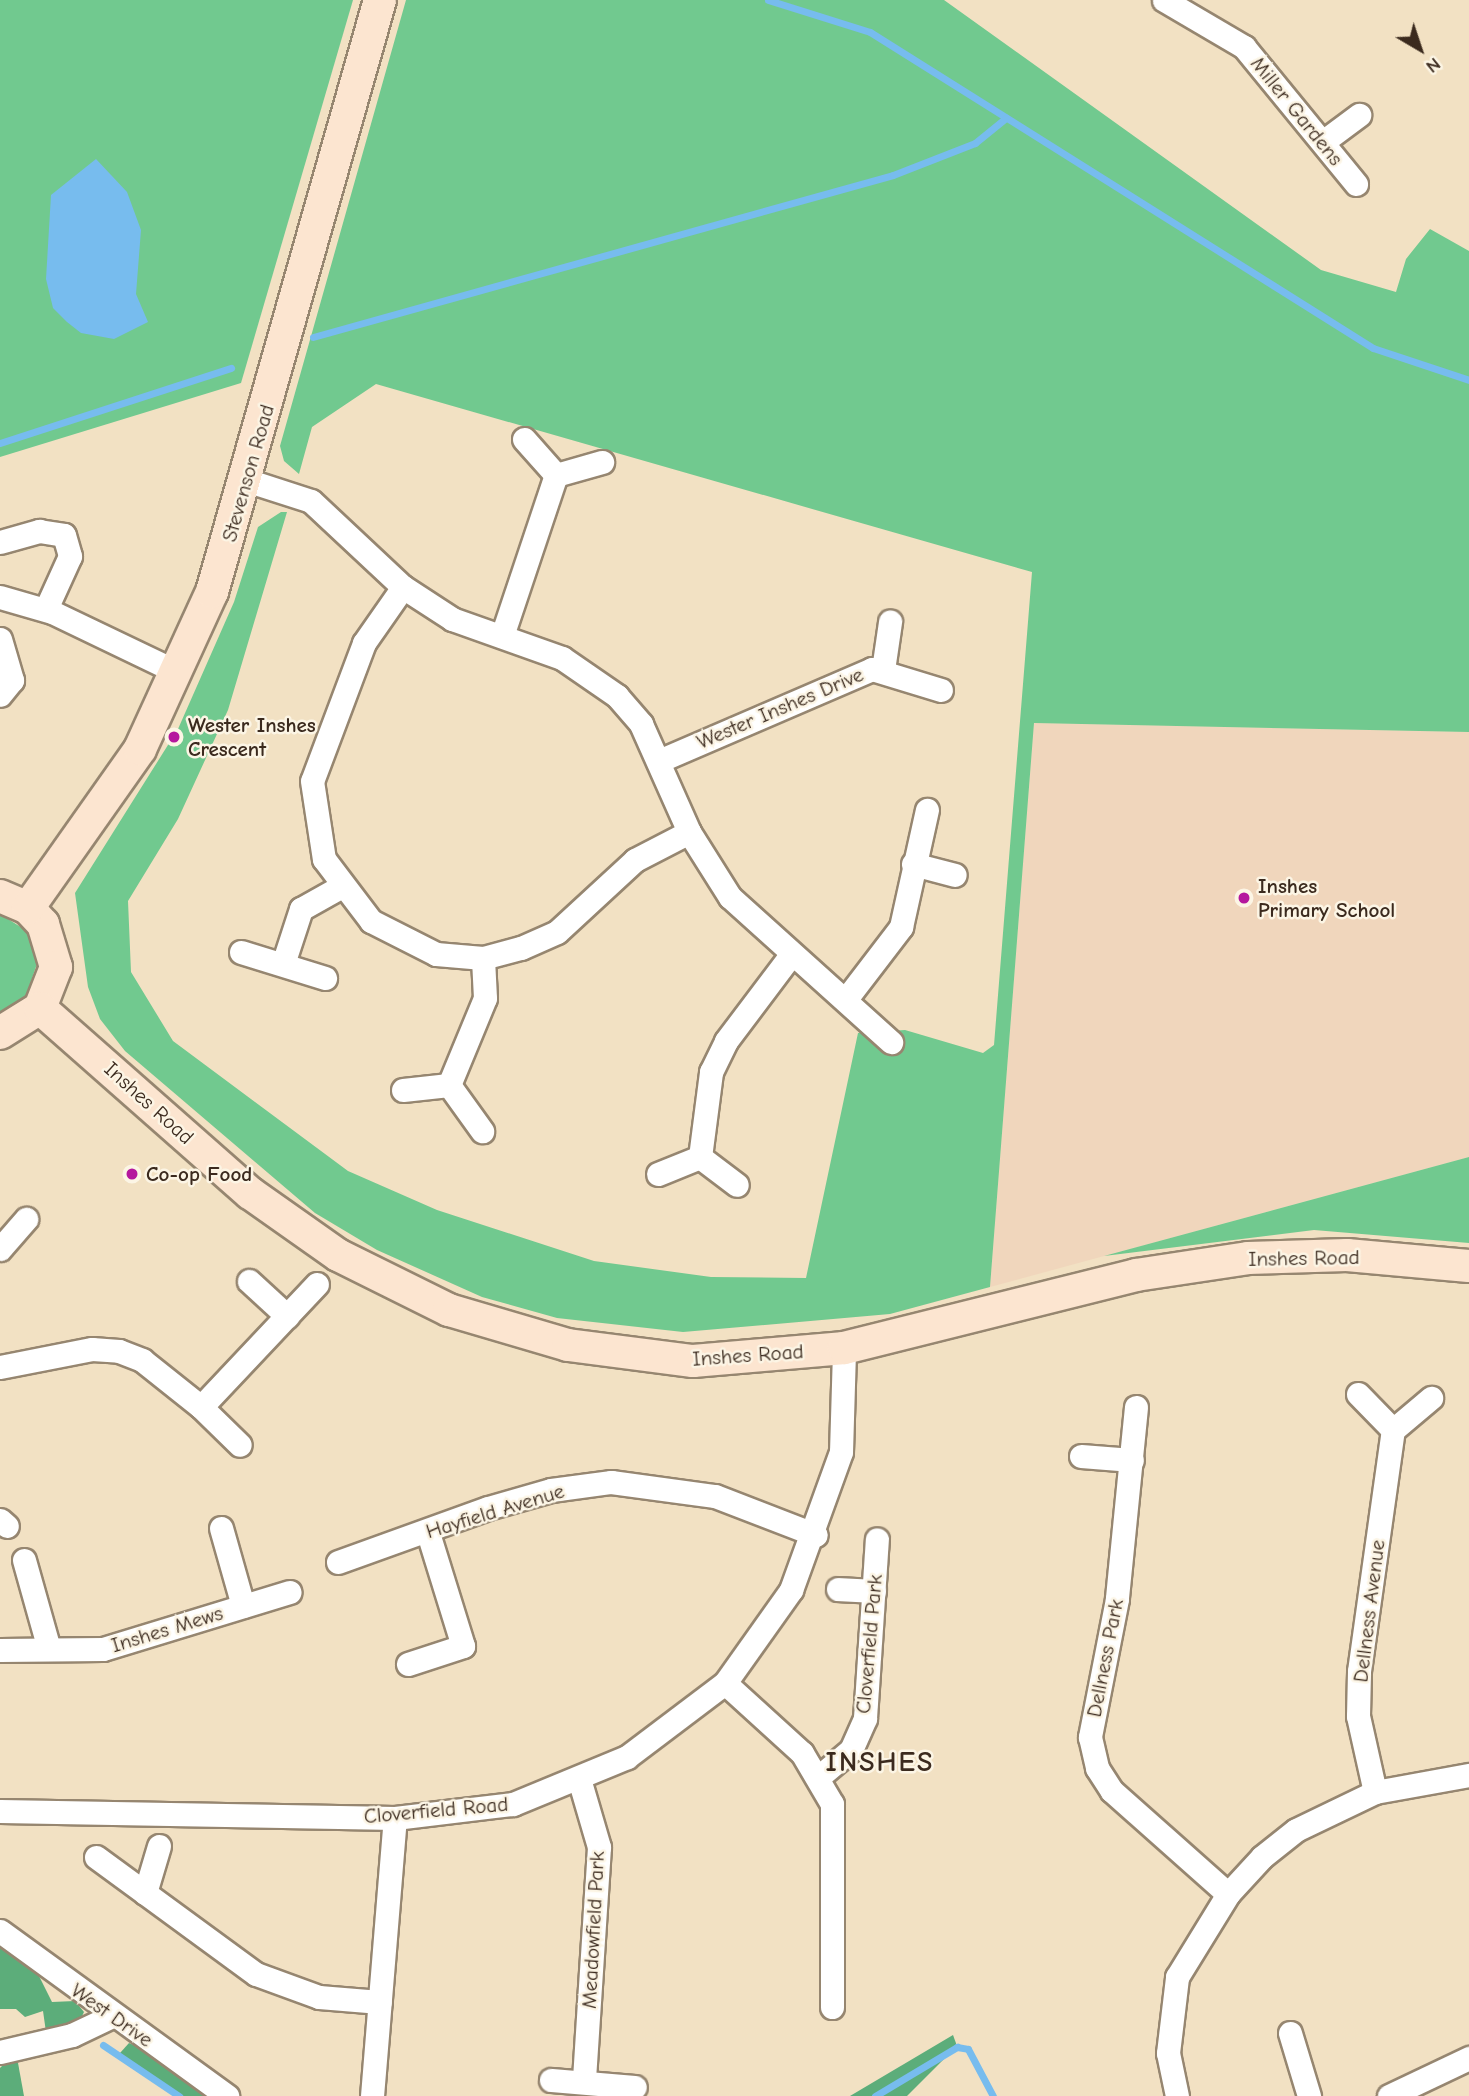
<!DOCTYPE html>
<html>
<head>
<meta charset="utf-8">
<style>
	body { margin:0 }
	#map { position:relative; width:1469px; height:2096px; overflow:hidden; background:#f2e1c3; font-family:"Comic Neue",sans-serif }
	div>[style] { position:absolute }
	.built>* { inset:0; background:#f0d6bc }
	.green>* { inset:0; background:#71c98f }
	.forest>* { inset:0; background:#5cad7a }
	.water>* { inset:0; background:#77bcee }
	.stream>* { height:7px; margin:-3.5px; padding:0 3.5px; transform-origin:3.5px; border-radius:3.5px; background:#77bcee }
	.roads { filter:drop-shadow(2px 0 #968670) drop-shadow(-2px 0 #968670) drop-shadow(0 2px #968670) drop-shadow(0 -2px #968670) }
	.street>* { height:23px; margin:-11.5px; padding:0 11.5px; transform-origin:11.5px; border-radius:11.5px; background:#fff }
	.secondary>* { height:32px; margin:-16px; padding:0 16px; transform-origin:16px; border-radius:16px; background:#fce5d0 }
	.dots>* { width:19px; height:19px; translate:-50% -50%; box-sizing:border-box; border:4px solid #fcf5e5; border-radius:50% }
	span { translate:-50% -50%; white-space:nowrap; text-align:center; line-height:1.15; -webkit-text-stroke:5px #fcf5e5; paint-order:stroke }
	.street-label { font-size:21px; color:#3b2a1e }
	.poi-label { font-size:21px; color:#3b2a1e; font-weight:700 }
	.left { translate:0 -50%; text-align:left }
	.district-label { font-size:28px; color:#3b2a1e; font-weight:700; letter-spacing:2px }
	.north { position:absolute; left:1385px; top:14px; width:70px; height:70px; -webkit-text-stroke:5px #fcf5e5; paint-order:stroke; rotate:141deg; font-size:19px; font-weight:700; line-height:28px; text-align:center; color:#3b2a1e }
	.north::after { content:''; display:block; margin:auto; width:24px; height:32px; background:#3b2a1e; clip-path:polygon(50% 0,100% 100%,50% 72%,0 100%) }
</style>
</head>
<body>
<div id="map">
	<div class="built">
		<i style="clip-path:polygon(1034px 723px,1469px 732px,1469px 1157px,990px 1287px)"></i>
	</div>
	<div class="green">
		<i style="clip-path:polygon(0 0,353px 0,241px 383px,0 457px)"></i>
		<i style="clip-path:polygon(406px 0,944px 0,1321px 270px,1396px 292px,1406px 259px,1430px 229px,1469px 251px,1469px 732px,1034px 723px,990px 1287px,890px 1314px,683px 1332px,557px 1318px,482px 1297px,377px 1250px,315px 1213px,125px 1051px,100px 1019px,88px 987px,75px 893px,178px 729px,234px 602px,258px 527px,281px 512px,287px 512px,228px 710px,178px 819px,128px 901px,131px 972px,173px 1041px,348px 1171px,437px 1210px,594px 1261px,711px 1277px,806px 1278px,858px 1033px,905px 1030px,983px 1053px,994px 1045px,1032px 572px,376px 384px,312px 427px,299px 474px,284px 461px,280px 446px)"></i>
		<i style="clip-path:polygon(0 914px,27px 931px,39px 958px,25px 999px,0 1014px)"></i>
		<i style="clip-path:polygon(1469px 1157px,1469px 1243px,1314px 1230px,1104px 1256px)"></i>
	</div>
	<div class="forest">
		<i style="clip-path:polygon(27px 1935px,39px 1945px,35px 1968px,52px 2002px,75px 2001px,84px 2012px,78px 2024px,46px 2032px,43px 2011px,25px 2017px,16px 2009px,0 2009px,0 1941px)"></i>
		<i style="clip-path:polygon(953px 2035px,957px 2046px,907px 2096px,850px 2096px)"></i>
		<i style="clip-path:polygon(129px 2043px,157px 2055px,217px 2096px,175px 2096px,129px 2066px,120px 2053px)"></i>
		<i style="clip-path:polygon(9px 2059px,18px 2063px,24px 2096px,0 2096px,0 2068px)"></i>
	</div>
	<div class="water">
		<i style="clip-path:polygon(96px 159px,127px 192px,141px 230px,136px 294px,148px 322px,114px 339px,81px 333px,67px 322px,53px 308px,46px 279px,51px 195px)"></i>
	</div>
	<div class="stream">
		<i style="left:768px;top:0;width:107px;rotate:17.4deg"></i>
		<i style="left:870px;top:32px;width:594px;rotate:32.14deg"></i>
		<i style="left:1373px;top:348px;width:101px;rotate:18.4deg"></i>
		<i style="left:313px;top:337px;width:602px;rotate:-15.61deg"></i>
		<i style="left:893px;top:175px;width:88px;rotate:-21.3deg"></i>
		<i style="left:975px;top:143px;width:40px;rotate:-39deg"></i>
		<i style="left:0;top:443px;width:243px;rotate:-18deg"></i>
		<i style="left:103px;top:2045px;width:92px;rotate:33.9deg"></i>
		<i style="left:875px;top:2096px;width:96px;rotate:-30.9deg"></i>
		<i style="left:957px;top:2047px;width:11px;rotate:10deg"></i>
		<i style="left:968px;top:2049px;width:53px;rotate:62deg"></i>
	</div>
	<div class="roads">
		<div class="street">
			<i style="left:1164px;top:0;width:93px;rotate:30.4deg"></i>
			<i style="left:1244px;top:47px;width:177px;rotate:50.7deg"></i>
			<i style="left:1324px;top:141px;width:44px;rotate:-36.6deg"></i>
			<i style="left:524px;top:439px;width:48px;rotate:48.4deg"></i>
			<i style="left:556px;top:475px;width:48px;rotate:-15.8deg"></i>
			<i style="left:246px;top:480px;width:68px;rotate:17.9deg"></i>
			<i style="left:311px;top:501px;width:126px;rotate:43.1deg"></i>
			<i style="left:403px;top:587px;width:59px;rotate:33.1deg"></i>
			<i style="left:452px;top:619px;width:117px;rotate:19.5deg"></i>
			<i style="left:562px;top:658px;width:67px;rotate:34.6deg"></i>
			<i style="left:617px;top:696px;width:37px;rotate:49deg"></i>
			<i style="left:641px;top:724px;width:118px;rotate:66deg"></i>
			<i style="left:689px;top:832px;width:77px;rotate:57.8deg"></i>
			<i style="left:730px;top:897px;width:217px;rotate:42deg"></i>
			<i style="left:0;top:542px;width:41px;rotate:-15.8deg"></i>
			<i style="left:39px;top:531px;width:25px;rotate:9deg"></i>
			<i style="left:64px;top:535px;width:22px;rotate:74deg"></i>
			<i style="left:70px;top:556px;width:58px;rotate:114.4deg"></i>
			<i style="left:403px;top:587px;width:68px;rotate:124.9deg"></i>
			<i style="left:364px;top:643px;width:147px;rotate:110.6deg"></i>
			<i style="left:312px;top:781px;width:79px;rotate:81.3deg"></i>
			<i style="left:324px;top:859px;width:78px;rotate:52.8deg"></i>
			<i style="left:371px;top:921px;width:73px;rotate:26.9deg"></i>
			<i style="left:436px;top:954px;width:47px;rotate:4.9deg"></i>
			<i style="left:483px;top:958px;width:39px;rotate:-15deg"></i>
			<i style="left:521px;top:948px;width:39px;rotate:-24deg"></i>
			<i style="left:557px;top:932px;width:106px;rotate:-42.7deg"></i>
			<i style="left:635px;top:860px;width:61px;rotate:-27.4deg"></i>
			<i style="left:0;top:597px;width:54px;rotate:16.1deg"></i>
			<i style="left:52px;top:612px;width:139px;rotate:25.6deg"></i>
			<i style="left:502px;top:636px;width:170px;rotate:-71.5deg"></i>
			<i style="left:0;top:639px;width:43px;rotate:73.7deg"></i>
			<i style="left:12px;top:680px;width:19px;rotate:129deg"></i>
			<i style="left:883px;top:670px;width:49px;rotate:-81.7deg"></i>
			<i style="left:661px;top:760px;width:230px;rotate:-23.3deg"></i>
			<i style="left:872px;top:669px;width:72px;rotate:16.9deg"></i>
			<i style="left:913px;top:864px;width:43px;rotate:14.7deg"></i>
			<i style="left:241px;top:952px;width:88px;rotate:17.2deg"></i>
			<i style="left:283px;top:964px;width:58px;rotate:-71.9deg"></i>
			<i style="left:301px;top:909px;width:45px;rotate:-29.4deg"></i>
			<i style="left:846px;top:999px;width:91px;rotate:-52.6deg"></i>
			<i style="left:901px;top:927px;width:120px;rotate:-77.5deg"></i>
			<i style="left:449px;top:1085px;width:94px;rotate:-67.5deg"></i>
			<i style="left:485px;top:998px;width:40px;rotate:-92.9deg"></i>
			<i style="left:403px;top:1090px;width:46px;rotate:-6.2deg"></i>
			<i style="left:449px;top:1085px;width:57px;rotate:54.3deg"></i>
			<i style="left:700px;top:1157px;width:86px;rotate:-82.6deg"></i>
			<i style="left:711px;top:1072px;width:34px;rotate:-64deg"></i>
			<i style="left:726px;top:1041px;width:106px;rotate:-53deg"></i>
			<i style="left:658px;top:1174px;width:45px;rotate:-22deg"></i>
			<i style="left:700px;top:1157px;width:46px;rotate:37.1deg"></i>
			<i style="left:0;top:1249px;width:40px;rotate:-49deg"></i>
			<i style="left:249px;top:1281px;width:52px;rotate:42.6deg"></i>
			<i style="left:0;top:1367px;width:94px;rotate:-11.1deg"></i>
			<i style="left:92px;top:1349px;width:27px;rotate:4deg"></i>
			<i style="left:119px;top:1351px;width:25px;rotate:21deg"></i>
			<i style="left:142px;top:1360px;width:75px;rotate:38.5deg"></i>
			<i style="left:201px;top:1407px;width:169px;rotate:-46.7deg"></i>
			<i style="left:1358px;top:1394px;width:50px;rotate:45.8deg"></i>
			<i style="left:1393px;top:1430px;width:50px;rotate:-40.1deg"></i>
			<i style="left:201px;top:1407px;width:54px;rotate:44.3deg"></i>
			<i style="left:1136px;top:1407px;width:193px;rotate:95.7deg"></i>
			<i style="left:1117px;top:1599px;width:141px;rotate:101.1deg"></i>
			<i style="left:1090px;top:1737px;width:32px;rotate:77deg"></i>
			<i style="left:1097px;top:1768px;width:27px;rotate:57deg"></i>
			<i style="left:1112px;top:1791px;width:155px;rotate:41.6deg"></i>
			<i style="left:1081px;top:1456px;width:51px;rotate:4.5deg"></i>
			<i style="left:0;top:1520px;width:9px;rotate:41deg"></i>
			<i style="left:221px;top:1528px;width:81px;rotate:74.2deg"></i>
			<i style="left:24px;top:1560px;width:92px;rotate:74.3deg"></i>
			<i style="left:338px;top:1562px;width:159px;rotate:-19.8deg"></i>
			<i style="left:488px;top:1508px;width:66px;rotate:-15.9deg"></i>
			<i style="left:551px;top:1490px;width:61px;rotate:-7.6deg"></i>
			<i style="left:611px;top:1482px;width:105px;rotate:7.7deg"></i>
			<i style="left:715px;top:1496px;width:108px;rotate:21.1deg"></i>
			<i style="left:838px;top:1589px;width:36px;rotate:3deg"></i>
			<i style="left:0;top:1650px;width:103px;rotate:-0.6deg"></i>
			<i style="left:103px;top:1649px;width:195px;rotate:-17deg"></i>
			<i style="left:408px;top:1664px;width:58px;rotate:-18.1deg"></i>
			<i style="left:463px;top:1646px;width:121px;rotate:-107.2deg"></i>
			<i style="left:725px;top:1683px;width:104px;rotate:42.3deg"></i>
			<i style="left:802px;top:1753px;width:59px;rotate:59.5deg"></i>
			<i style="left:832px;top:1804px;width:203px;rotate:90deg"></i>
			<i style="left:821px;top:1775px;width:39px;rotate:-40deg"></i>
			<i style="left:851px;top:1750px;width:35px;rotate:-66deg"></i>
			<i style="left:865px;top:1718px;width:179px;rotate:-86.2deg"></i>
			<i style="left:580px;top:1782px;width:68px;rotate:73.7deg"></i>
			<i style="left:599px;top:1847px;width:234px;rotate:93.7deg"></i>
			<i style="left:1375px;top:1792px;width:78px;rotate:-102.6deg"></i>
			<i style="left:1358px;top:1716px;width:45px;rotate:-88.7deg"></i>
			<i style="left:1359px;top:1671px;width:243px;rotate:-82deg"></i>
			<i style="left:0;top:1811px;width:395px;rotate:1deg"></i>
			<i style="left:395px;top:1818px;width:119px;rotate:-6.8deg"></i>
			<i style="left:513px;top:1804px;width:123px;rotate:-22.4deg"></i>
			<i style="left:627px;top:1757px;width:123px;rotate:-37.1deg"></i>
			<i style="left:725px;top:1683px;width:114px;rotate:-54.6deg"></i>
			<i style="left:791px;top:1590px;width:147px;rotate:-70.1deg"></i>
			<i style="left:841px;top:1452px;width:104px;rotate:-88.3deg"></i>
			<i style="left:96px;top:1857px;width:198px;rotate:36.2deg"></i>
			<i style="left:256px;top:1974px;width:67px;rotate:20.1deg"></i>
			<i style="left:319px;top:1997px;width:61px;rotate:4.7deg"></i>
			<i style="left:145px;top:1893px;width:49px;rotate:-73.4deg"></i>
			<i style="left:0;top:1931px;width:281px;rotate:36deg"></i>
			<i style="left:1290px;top:2033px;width:66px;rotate:73.2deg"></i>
			<i style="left:0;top:2052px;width:74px;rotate:-13.3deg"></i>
			<i style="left:72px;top:2035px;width:44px;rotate:-25.4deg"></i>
			<i style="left:551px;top:2080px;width:84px;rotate:4.8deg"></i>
			<i style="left:372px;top:2096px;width:279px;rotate:-85.3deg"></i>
			<i style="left:1177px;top:2096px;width:44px;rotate:-101.8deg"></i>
			<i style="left:1168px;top:2053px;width:77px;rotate:-83.2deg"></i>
			<i style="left:1177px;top:1977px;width:97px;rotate:-58.4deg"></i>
			<i style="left:1228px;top:1894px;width:50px;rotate:-47.4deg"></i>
			<i style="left:1262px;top:1857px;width:43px;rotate:-38.5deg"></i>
			<i style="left:1296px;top:1830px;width:88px;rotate:-25.7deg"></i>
			<i style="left:1375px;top:1792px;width:96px;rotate:-10.3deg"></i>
			<i style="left:1389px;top:2096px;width:89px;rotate:-25.4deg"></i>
		</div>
		<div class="secondary">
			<i style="left:0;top:896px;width:30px;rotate:23deg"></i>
			<i style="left:28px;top:908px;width:22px;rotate:47deg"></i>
			<i style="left:43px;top:924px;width:45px;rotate:73.2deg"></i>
			<i style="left:56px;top:967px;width:44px;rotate:111.3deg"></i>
			<i style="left:40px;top:1008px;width:47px;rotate:148deg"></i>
			<i style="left:28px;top:908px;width:194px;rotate:-54.8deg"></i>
			<i style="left:140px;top:749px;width:173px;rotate:-65.4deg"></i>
			<i style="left:212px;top:592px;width:615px;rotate:-74.16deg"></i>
			<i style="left:40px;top:1008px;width:280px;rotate:41.4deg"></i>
			<i style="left:250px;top:1193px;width:108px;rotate:35.2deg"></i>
			<i style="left:338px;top:1255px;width:124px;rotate:26.4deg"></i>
			<i style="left:449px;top:1310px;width:124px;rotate:16.4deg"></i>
			<i style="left:568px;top:1345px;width:126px;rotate:7.3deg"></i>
			<i style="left:693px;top:1361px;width:152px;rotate:-4.9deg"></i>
			<i style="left:844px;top:1348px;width:301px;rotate:-14deg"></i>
			<i style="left:1136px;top:1275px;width:113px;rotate:-8.6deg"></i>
			<i style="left:1248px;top:1258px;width:99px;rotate:-1.7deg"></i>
			<i style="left:1347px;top:1255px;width:122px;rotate:5.2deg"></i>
		</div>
	</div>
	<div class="dots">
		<i style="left:174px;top:737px;background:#b5179e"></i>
		<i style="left:1244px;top:898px;background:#b5179e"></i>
		<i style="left:132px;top:1174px;background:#b5179e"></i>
	</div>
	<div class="street-label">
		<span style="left:1297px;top:111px;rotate:51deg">Miller Gardens</span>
		<span style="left:248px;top:473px;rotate:-74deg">Stevenson Road</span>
		<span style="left:780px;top:708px;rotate:-23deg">Wester Inshes Drive</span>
		<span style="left:149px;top:1103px;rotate:42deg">Inshes Road</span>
		<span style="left:1304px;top:1258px;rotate:-1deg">Inshes Road</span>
		<span style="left:748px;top:1355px;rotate:-4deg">Inshes Road</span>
		<span style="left:495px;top:1511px;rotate:-17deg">Hayfield Avenue</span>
		<span style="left:1369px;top:1611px;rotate:-83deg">Dellness Avenue</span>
		<span style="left:167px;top:1629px;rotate:-17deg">Inshes Mews</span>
		<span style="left:869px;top:1644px;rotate:-85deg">Cloverfield Park</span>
		<span style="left:1105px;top:1658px;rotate:-79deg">Dellness Park</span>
		<span style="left:436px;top:1810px;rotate:-5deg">Cloverfield Road</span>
		<span style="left:593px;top:1930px;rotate:-87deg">Meadowfield Park</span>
		<span style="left:112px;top:2015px;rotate:35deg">West Drive</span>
	</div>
	<div class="poi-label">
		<span class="left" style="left:188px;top:737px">Wester Inshes<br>Crescent</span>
		<span class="left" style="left:1258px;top:898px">Inshes<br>Primary School</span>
		<span class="left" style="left:146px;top:1174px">Co-op Food</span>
	</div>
	<div class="district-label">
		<span style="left:880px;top:1762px">INSHES</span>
	</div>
	<div class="north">N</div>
</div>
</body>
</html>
